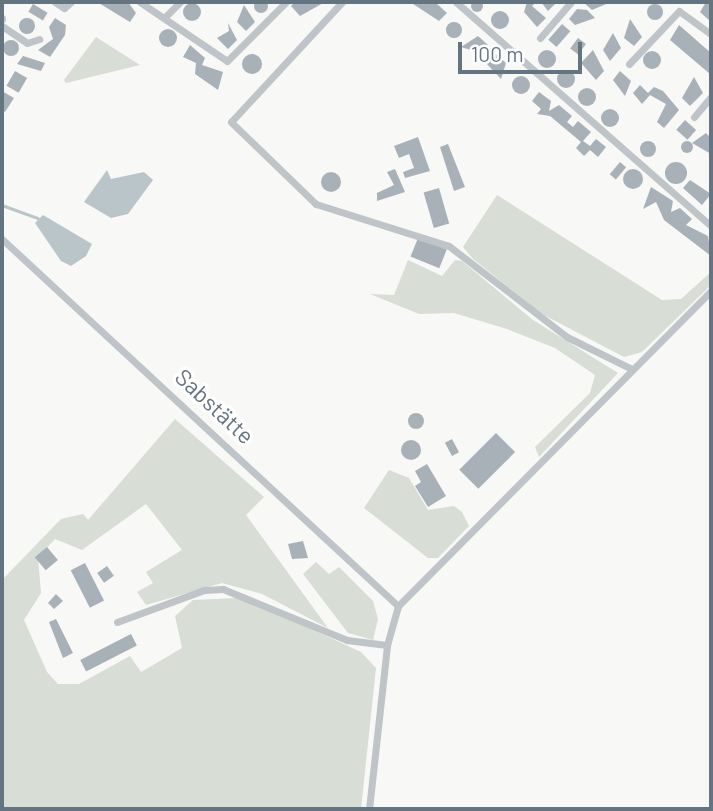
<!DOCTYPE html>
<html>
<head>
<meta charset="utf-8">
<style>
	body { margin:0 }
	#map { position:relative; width:713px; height:811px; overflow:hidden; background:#f8f8f6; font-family:Barlow,sans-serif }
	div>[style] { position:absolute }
	.green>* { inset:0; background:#d8ddd5 }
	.water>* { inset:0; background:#b9c5c9 }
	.stream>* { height:2.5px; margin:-1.25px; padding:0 1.25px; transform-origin:1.25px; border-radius:1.25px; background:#b9c5c9 }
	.building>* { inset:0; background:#a8b1b7; transform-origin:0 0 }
	.round { border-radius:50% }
	.street>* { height:7px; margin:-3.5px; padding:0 3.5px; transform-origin:3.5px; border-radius:3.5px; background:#bfc4c8 }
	span { translate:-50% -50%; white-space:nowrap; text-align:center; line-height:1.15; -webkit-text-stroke:7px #fff; paint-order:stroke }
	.street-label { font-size:23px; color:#647480 }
	.frame { position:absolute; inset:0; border:4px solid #647480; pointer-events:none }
	.scale { position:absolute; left:458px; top:42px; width:124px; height:32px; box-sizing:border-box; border:4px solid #647480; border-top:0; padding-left:9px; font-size:21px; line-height:24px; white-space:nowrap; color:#647480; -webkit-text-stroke:5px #fff; paint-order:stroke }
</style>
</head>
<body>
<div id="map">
	<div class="green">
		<i style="clip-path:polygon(96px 37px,140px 65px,66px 83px,64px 80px)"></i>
		<i style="clip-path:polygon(497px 195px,662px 300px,681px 299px,711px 272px,711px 285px,642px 352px,624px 357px,540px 313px,472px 258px,463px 247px)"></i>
		<i style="clip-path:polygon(408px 260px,442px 276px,455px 260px,462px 261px,533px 320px,618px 373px,539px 457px,535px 447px,590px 393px,595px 375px,555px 348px,507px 329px,454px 313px,419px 314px,370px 294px,394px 295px)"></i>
		<i style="clip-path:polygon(175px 419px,264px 497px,246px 515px,328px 628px,262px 594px,222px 583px,146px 605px,137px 592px,153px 583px,146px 572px,182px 550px,146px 504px,82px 550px,55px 539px,38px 557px,41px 593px,24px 620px,47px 672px,58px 684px,79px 684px,130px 656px,141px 672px,182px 648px,175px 616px,193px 600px,237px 598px,276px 613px,361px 652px,376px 668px,361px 809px,2px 809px,2px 580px,61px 519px,83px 514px,88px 520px)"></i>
		<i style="clip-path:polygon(389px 470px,409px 478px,428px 510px,454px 506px,462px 512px,469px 526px,438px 558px,428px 558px,364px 508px)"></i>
		<i style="clip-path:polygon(316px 562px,329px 574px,339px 567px,373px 601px,378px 619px,373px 640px,348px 633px,303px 574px)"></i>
	</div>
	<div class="water">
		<i style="clip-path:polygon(107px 170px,111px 179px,144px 172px,153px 180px,128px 214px,111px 218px,84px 202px)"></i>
		<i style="clip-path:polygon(43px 215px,92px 244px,86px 256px,71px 266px,61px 261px,35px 223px)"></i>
	</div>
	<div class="stream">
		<i style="left:2px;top:205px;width:38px;rotate:20deg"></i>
	</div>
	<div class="building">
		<i class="round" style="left:254px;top:-1px;width:14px;height:14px"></i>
		<i class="round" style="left:471px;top:0;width:12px;height:12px"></i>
		<i style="clip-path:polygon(97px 2px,128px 2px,136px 13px,130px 22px)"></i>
		<i style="clip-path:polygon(295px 2px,325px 2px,300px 16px,291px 6px)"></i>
		<i style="clip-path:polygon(410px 2px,436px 3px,447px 13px,439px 21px)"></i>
		<i style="clip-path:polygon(527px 2px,536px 2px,532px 6px,546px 18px,537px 27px,524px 12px)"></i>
		<i style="clip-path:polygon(541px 2px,557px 2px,548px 11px)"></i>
		<i style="clip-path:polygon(583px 2px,611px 2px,592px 10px)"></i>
		<i style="clip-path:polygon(706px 2px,711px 2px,711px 22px,700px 12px)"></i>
		<i class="round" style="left:183px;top:3px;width:18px;height:18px"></i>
		<i class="round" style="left:647px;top:4px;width:16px;height:16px"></i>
		<i style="left:33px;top:4px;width:17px;height:9px;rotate:31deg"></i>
		<i style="clip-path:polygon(244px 5px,255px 22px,246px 31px,237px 22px)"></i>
		<i style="clip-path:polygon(577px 9px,587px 10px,595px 18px,575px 25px,569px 19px)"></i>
		<i class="round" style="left:491px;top:11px;width:18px;height:18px"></i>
		<i style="clip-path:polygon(55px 18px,66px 25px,65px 35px,50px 57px,38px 50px,53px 39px,49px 27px)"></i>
		<i class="round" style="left:19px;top:18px;width:16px;height:16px"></i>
		<i style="clip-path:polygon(630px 19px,642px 37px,634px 46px,624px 38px)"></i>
		<i class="round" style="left:446px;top:22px;width:16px;height:16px"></i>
		<i style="clip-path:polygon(228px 23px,237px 40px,228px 49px,217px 38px,229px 31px)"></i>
		<i style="left:562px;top:24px;width:11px;height:21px;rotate:41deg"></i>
		<i style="clip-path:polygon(679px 25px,711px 53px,710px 74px,670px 40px)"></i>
		<i class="round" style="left:159px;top:29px;width:18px;height:18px"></i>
		<i style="clip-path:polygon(613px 33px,621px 48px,610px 61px,603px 50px)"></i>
		<i style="clip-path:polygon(478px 36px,488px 45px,481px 53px,461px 47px)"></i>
		<i style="left:578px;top:38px;width:10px;height:13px;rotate:37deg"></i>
		<i class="round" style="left:3px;top:40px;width:16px;height:16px"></i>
		<i style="clip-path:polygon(190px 45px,205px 58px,202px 65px,223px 72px,218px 90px,195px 74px,196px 63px,183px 57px)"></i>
		<i style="clip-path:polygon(593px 50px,604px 71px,596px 80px,581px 63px)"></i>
		<i class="round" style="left:538px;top:50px;width:18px;height:18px"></i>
		<i class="round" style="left:643px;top:51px;width:18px;height:18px"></i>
		<i style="clip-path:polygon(493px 52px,506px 63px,501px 79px,485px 62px)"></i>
		<i class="round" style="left:242px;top:54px;width:20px;height:20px"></i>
		<i style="clip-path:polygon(23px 56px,45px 63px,41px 71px,17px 64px)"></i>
		<i class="round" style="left:557px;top:70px;width:18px;height:18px"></i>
		<i style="left:15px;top:71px;width:14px;height:17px;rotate:30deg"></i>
		<i style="clip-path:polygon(620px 71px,631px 81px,625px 96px,613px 80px)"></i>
		<i class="round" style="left:512px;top:76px;width:18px;height:18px"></i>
		<i style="clip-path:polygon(694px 77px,703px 93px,690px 106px,682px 98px)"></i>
		<i style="clip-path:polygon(640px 85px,648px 93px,654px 87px,663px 91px,679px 110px,664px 128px,657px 122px,666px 104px,650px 95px,642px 104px,633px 93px)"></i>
		<i class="round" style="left:578px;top:88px;width:18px;height:18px"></i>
		<i style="clip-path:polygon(2px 91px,14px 98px,5px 112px,2px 110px)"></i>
		<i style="clip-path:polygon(539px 92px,551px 101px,549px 111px,559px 105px,572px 116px,567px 122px,573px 127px,578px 121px,591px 132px,583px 141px,590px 146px,596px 139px,606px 147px,598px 157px,590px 150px,584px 156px,576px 148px,581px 142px,550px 116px,537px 114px,541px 109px,532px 101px)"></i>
		<i class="round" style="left:601px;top:109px;width:18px;height:18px"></i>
		<i style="left:685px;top:120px;width:15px;height:13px;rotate:42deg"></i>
		<i style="clip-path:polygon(706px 133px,711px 138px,711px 154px,692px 143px)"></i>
		<i style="clip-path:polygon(418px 137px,430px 171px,405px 178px,403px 172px,414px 168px,409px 154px,399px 158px,394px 146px)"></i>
		<i class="round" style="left:640px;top:141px;width:16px;height:16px"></i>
		<i class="round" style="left:681px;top:141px;width:12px;height:12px"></i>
		<i style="clip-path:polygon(448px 144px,465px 187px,454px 191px,440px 147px)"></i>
		<i style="left:620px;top:162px;width:8px;height:16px;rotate:40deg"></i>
		<i class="round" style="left:665px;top:162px;width:22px;height:22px"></i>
		<i style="clip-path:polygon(395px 169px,405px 192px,377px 201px,377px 193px,394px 185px,387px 172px)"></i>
		<i class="round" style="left:623px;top:169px;width:20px;height:20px"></i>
		<i class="round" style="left:321px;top:172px;width:20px;height:20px"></i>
		<i style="clip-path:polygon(690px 180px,711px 194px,702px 205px,683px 188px)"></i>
		<i style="clip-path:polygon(651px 187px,673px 201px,671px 212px,680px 208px,692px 219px,686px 225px,708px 236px,711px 256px,664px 220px,656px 202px,643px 209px)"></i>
		<i style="left:439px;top:188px;width:37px;height:16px;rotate:74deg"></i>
		<i style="left:418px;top:238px;width:31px;height:20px;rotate:22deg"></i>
		<i class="round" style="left:408px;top:413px;width:16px;height:16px"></i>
		<i style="left:496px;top:433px;width:27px;height:52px;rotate:45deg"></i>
		<i style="left:452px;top:439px;width:15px;height:8px;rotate:62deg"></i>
		<i class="round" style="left:401px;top:440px;width:20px;height:20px"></i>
		<i style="clip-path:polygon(427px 464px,446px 496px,428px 507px,415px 486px,421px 482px,415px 471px)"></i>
		<i style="clip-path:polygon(303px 541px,308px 558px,292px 559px,288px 544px)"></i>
		<i style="left:47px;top:547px;width:17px;height:16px;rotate:50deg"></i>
		<i style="left:85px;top:563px;width:42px;height:16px;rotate:63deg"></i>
		<i style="left:107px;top:566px;width:12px;height:12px;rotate:55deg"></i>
		<i style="clip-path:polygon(56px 594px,63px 601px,54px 609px,48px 603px)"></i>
		<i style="clip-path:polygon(56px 619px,73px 653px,63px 658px,49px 622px)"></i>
		<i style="left:131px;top:634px;width:13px;height:57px;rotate:63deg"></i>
	</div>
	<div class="street">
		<i style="left:55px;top:2px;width:11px;rotate:34deg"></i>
		<i style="left:64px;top:8px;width:9px;rotate:-41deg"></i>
		<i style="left:140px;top:2px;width:105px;rotate:34.1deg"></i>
		<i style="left:227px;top:61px;width:83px;rotate:-45deg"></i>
		<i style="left:342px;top:2px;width:163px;rotate:132.8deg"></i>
		<i style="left:231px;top:122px;width:118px;rotate:44deg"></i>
		<i style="left:316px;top:204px;width:139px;rotate:17.5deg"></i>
		<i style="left:449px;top:246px;width:149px;rotate:37.6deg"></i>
		<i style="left:567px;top:337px;width:72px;rotate:26.2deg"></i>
		<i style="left:456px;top:2px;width:339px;rotate:41.3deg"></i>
		<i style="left:164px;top:18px;width:23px;rotate:-45deg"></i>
		<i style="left:2px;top:19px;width:1px;rotate:-90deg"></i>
		<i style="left:2px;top:26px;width:30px;rotate:34deg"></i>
		<i style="left:27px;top:43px;width:13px;rotate:-18deg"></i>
		<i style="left:540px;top:38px;width:48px;rotate:-49.3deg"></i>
		<i style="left:629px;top:64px;width:73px;rotate:-46.7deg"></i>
		<i style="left:679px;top:11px;width:39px;rotate:36deg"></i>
		<i style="left:694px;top:117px;width:26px;rotate:-50deg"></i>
		<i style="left:2px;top:239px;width:540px;rotate:42.82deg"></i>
		<i style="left:117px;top:622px;width:93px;rotate:-20.2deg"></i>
		<i style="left:204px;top:590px;width:19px;rotate:-3deg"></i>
		<i style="left:223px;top:589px;width:134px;rotate:22.4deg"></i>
		<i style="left:347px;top:640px;width:40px;rotate:7.1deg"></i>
		<i style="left:369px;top:809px;width:165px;rotate:-83.7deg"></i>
		<i style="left:387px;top:645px;width:41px;rotate:-74.2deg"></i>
		<i style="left:398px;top:606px;width:444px;rotate:-45.2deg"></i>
	</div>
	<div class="street-label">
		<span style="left:215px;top:406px;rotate:43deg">Sabstätte</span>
	</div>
	<div class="frame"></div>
	<div class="scale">100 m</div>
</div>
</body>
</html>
